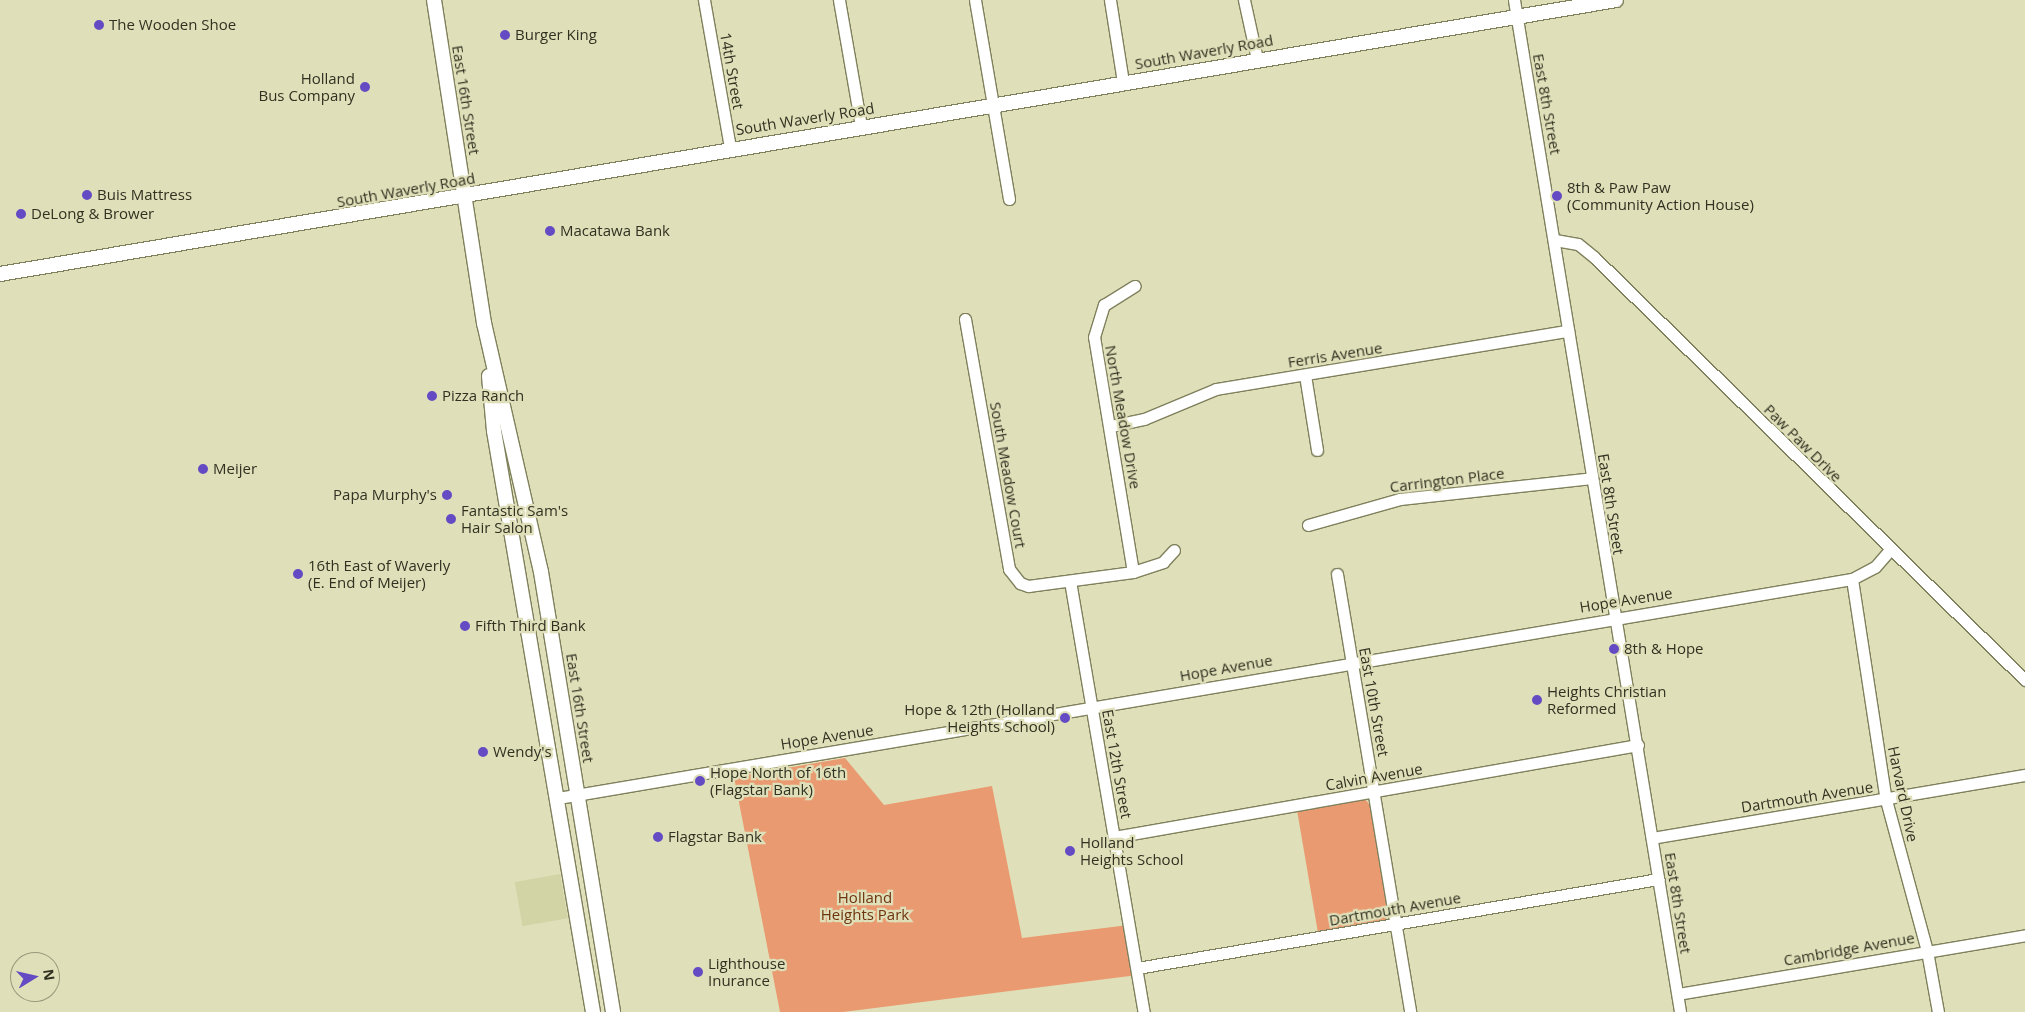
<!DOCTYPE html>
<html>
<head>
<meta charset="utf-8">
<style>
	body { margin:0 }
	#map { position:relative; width:2025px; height:1012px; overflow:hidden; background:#dfe0b9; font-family:"Open Sans",sans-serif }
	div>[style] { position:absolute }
	.built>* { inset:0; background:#d3d4a6; transform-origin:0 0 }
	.green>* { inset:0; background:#ea9a70 }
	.roads { filter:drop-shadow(1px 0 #7f805c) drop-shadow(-1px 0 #7f805c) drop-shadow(0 1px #7f805c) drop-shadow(0 -1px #7f805c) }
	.minor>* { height:11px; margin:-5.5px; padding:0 5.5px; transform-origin:5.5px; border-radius:5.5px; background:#fff }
	.major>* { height:14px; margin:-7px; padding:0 7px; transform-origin:7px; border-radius:7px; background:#fff }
	.dots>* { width:14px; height:14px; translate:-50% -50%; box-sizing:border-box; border:2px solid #dfe0b9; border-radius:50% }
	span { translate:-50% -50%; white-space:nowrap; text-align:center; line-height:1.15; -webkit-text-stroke:4.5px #dfe0b9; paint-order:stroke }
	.poi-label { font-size:15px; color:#313122 }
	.left { translate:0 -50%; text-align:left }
	.right { translate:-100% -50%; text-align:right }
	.street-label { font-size:15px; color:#313122 }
	.park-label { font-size:15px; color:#6e340f }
	.north { position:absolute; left:10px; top:952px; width:50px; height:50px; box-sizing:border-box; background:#dfe0b9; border:1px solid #999a7d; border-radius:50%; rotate:81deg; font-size:14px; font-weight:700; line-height:20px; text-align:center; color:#313122 }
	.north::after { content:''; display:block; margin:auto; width:18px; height:22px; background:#654bc3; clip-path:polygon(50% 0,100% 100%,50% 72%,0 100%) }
</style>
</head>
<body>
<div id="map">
	<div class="built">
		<i style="left:560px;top:874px;width:45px;height:46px;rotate:80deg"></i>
	</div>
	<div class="green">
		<i style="clip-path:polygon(845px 758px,884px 805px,992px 786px,1022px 938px,1129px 925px,1138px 975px,843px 1012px,780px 1012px,734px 777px)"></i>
		<i style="clip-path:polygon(1364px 798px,1370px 805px,1388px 917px,1383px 922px,1318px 933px,1297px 810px)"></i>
	</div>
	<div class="roads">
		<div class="minor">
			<i style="left:704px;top:0;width:150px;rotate:80deg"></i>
			<i style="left:839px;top:0;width:128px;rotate:80.1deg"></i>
			<i style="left:975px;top:0;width:202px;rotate:80.3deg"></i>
			<i style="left:1110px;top:0;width:83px;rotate:81deg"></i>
			<i style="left:1244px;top:0;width:60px;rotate:77.6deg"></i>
			<i style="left:1514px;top:0;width:1026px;rotate:80.68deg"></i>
			<i style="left:1555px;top:240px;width:23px;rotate:10deg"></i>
			<i style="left:1578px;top:244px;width:21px;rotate:39deg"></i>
			<i style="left:1594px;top:257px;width:604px;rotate:44.46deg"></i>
			<i style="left:965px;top:319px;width:254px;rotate:80deg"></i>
			<i style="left:1009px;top:569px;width:18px;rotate:52deg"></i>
			<i style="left:1020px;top:583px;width:9px;rotate:21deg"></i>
			<i style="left:1028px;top:586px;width:106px;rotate:-7.6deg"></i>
			<i style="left:1133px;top:572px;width:32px;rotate:-18deg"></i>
			<i style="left:1163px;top:562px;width:16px;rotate:-47deg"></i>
			<i style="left:1305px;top:375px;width:76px;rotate:80.9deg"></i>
			<i style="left:1111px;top:426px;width:34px;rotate:-12deg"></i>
			<i style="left:1144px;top:419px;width:78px;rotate:-22.6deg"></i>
			<i style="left:1216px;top:389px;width:357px;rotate:-9.4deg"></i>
			<i style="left:1308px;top:525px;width:96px;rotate:-15.8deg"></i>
			<i style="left:1400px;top:499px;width:193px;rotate:-6.2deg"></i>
			<i style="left:1133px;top:572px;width:238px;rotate:-99.4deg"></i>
			<i style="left:1094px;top:337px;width:34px;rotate:-73deg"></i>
			<i style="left:1104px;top:305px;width:36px;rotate:-32deg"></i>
			<i style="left:1337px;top:574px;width:444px;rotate:80.5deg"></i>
			<i style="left:1852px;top:579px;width:224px;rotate:81.3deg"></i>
			<i style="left:1886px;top:800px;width:156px;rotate:74.8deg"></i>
			<i style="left:1927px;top:951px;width:62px;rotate:79.8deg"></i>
			<i style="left:1070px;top:581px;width:437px;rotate:80.3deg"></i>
			<i style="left:558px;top:798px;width:1312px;rotate:-9.61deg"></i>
			<i style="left:1852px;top:579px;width:26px;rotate:-28deg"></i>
			<i style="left:1875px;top:567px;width:23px;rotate:-49deg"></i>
			<i style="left:1114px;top:837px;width:532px;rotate:-9.96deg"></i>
			<i style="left:1652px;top:838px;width:378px;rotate:-9.6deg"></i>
			<i style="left:1137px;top:968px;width:529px;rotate:-9.69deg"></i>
			<i style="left:1678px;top:994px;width:352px;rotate:-9.6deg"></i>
		</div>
		<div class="major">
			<i style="left:434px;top:0;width:327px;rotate:81.2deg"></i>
			<i style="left:484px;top:323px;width:255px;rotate:77.1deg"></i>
			<i style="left:541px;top:572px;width:446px;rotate:80.7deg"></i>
			<i style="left:0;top:274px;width:1639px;rotate:-9.62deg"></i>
			<i style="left:489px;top:376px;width:55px;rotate:84.8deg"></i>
			<i style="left:494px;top:431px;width:589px;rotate:80.33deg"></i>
		</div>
	</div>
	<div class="dots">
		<i style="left:99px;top:25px;background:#654bc3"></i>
		<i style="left:505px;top:35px;background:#654bc3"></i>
		<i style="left:365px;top:87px;background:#654bc3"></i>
		<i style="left:87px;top:195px;background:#654bc3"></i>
		<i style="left:1557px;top:196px;background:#654bc3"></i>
		<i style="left:21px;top:214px;background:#654bc3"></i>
		<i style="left:550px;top:231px;background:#654bc3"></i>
		<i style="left:432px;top:396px;background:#654bc3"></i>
		<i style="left:203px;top:469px;background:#654bc3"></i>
		<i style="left:447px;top:495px;background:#654bc3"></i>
		<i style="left:451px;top:519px;background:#654bc3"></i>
		<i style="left:298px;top:574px;background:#654bc3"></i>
		<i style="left:465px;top:626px;background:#654bc3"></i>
		<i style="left:1614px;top:649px;background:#654bc3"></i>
		<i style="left:1537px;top:700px;background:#654bc3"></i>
		<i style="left:1065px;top:718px;background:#654bc3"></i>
		<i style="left:483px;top:752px;background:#654bc3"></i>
		<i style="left:700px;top:781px;background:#654bc3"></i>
		<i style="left:658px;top:837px;background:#654bc3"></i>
		<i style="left:1070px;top:851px;background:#654bc3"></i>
		<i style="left:698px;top:972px;background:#654bc3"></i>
	</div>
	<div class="poi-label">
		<span class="left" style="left:109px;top:25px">The Wooden Shoe</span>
		<span class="left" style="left:515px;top:35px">Burger King</span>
		<span class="right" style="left:355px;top:87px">Holland<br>Bus Company</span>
		<span class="left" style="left:1567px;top:196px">8th &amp; Paw Paw<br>(Community Action House)</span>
		<span class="left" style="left:97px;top:195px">Buis Mattress</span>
		<span class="left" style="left:31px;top:214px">DeLong &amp; Brower</span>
		<span class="left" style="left:560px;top:231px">Macatawa Bank</span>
		<span class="left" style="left:442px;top:396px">Pizza Ranch</span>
		<span class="left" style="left:213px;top:469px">Meijer</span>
		<span class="right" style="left:437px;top:495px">Papa Murphy's</span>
		<span class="left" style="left:461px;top:519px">Fantastic Sam's<br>Hair Salon</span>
		<span class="left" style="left:308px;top:574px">16th East of Waverly<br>(E. End of Meijer)</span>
		<span class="left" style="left:475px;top:626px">Fifth Third Bank</span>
		<span class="left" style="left:1624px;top:649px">8th &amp; Hope</span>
		<span class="left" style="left:1547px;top:700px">Heights Christian<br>Reformed</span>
		<span class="right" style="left:1055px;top:718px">Hope &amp; 12th (Holland<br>Heights School)</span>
		<span class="left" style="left:493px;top:752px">Wendy's</span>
		<span class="left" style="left:710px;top:781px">Hope North of 16th<br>(Flagstar Bank)</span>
		<span class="left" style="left:668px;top:837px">Flagstar Bank</span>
		<span class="left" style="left:1080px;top:851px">Holland<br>Heights School</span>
		<span class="left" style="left:708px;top:972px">Lighthouse<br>Inurance</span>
	</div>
	<div class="street-label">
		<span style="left:1204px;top:52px;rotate:-10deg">South Waverly Road</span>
		<span style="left:732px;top:71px;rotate:80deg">14th Street</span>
		<span style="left:466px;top:100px;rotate:81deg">East 16th Street</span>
		<span style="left:1547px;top:104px;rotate:80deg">East 8th Street</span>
		<span style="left:805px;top:119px;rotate:-9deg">South Waverly Road</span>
		<span style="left:406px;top:190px;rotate:-10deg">South Waverly Road</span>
		<span style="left:1335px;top:355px;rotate:-9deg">Ferris Avenue</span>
		<span style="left:1123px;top:417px;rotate:80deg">North Meadow Drive</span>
		<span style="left:1803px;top:443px;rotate:45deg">Paw Paw Drive</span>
		<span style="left:1008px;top:475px;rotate:80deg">South Meadow Court</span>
		<span style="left:1447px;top:480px;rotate:-7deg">Carrington Place</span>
		<span style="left:1611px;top:504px;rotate:81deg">East 8th Street</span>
		<span style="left:1626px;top:600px;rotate:-9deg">Hope Avenue</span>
		<span style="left:1226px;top:668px;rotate:-10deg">Hope Avenue</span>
		<span style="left:1374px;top:702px;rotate:80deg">East 10th Street</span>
		<span style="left:580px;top:708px;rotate:81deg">East 16th Street</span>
		<span style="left:827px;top:737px;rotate:-9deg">Hope Avenue</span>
		<span style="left:1117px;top:764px;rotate:80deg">East 12th Street</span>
		<span style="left:1374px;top:777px;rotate:-10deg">Calvin Avenue</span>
		<span style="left:1903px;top:794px;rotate:78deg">Harvard Drive</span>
		<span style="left:1807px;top:797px;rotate:-9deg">Dartmouth Avenue</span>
		<span style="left:1678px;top:903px;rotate:81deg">East 8th Street</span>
		<span style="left:1395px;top:909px;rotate:-10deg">Dartmouth Avenue</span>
		<span style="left:1849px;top:949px;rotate:-10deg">Cambridge Avenue</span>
	</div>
	<div class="park-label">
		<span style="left:865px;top:906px">Holland<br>Heights Park</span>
	</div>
	<div class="north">N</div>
</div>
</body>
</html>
